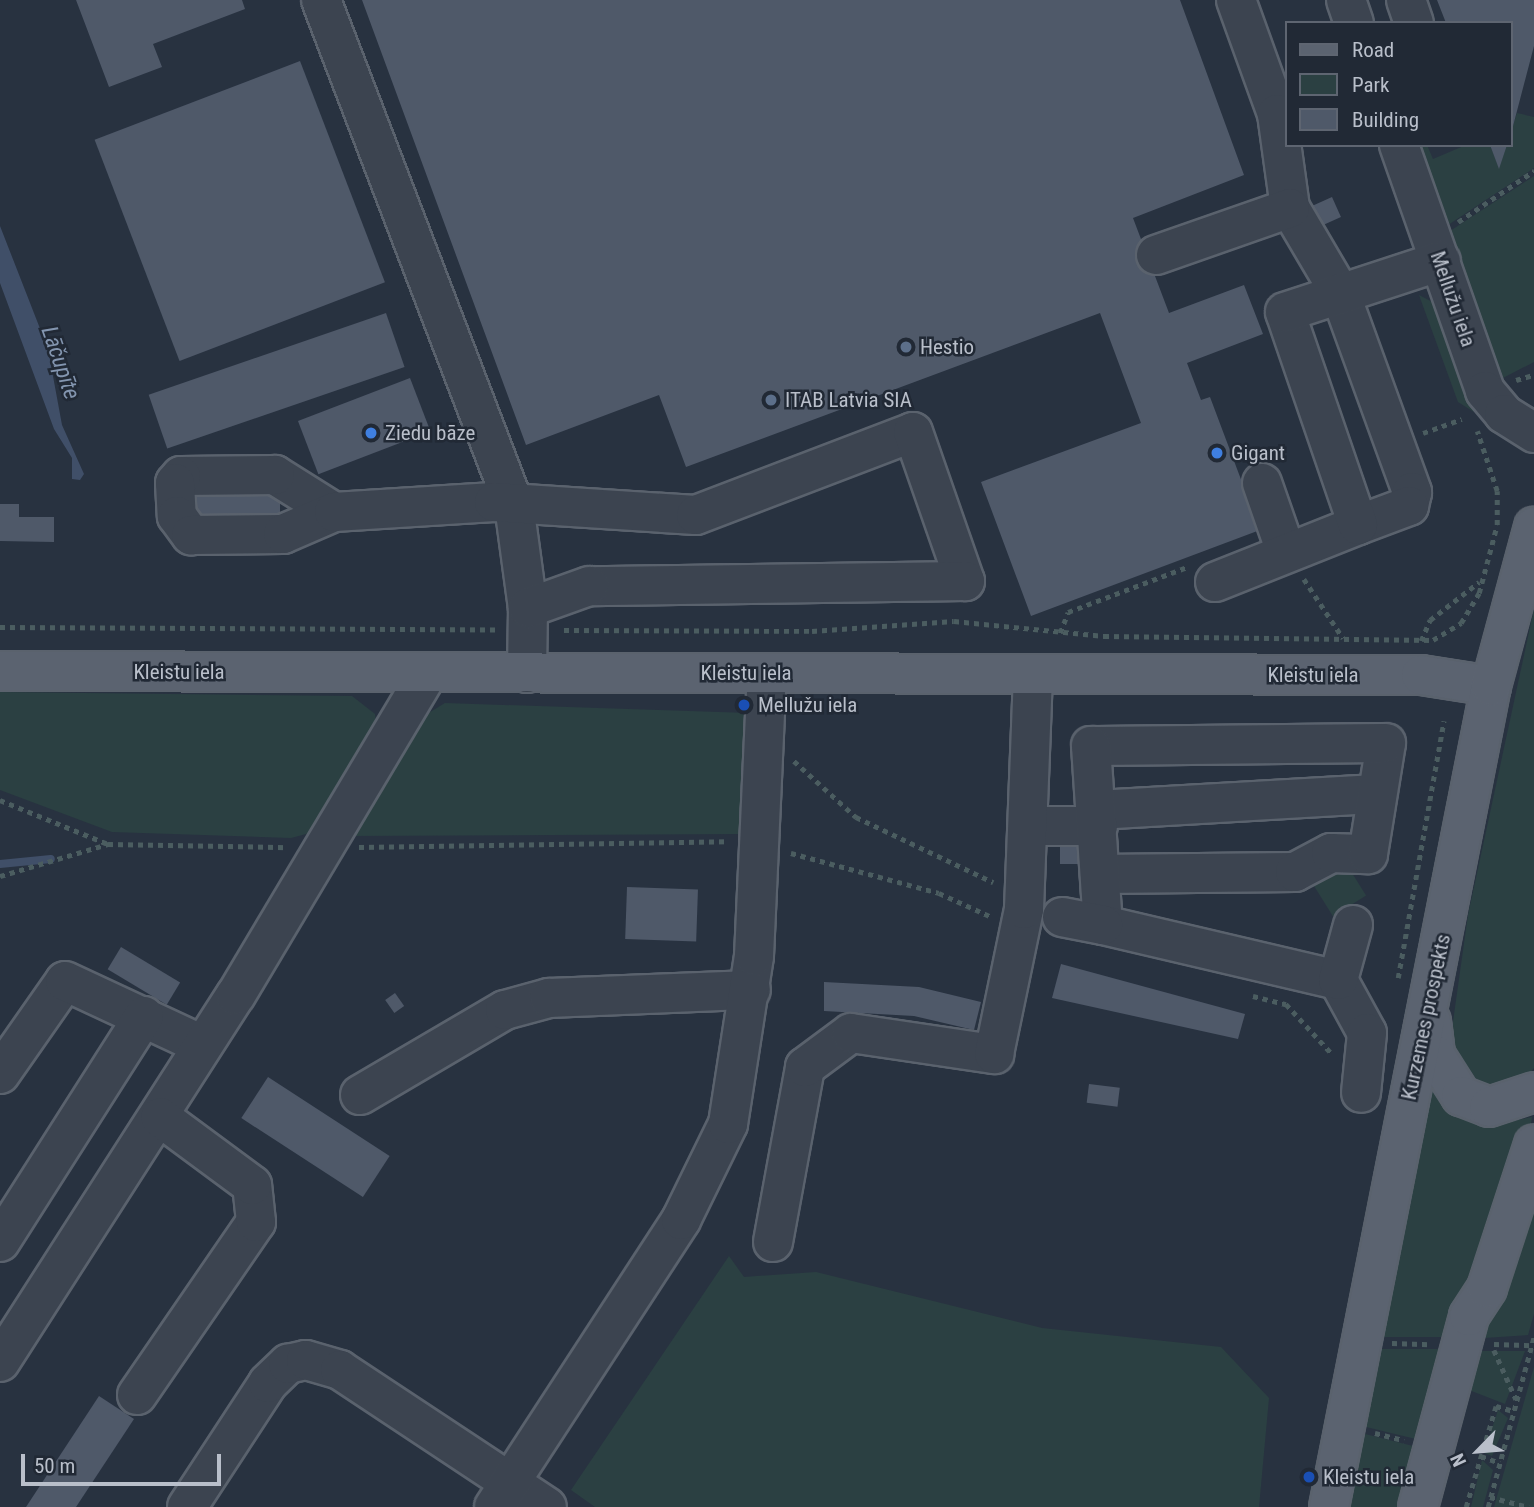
<!DOCTYPE html>
<html>
<head>
<meta charset="utf-8">
<style>
	body { margin:0 }
	#map { position:relative; width:1534px; height:1507px; overflow:hidden; background:#283240; font-family:"Roboto Condensed",sans-serif }
	div>[style] { position:absolute }
	.green>* { inset:0; background:#2b4042; transform-origin:0 0 }
	.water>* { inset:0; background:#404f68 }
	.stream>* { height:8px; margin:-4px; padding:0 4px; transform-origin:4px; border-radius:4px; background:#404f68 }
	.building>* { inset:0; background:#4f5969; transform-origin:0 0 }
	.path>* { height:4.5px; margin-top:-2.25px; transform-origin:0; background:repeating-linear-gradient(90deg,#4b5d60 0 5px,transparent 0 10px) }
	.roads { filter:drop-shadow(2px 0 #5a626d) drop-shadow(-2px 0 #5a626d) drop-shadow(0 2px #5a626d) drop-shadow(0 -2px #5a626d) }
	.minor>* { height:38px; margin:-19px; padding:0 19px; transform-origin:19px; border-radius:19px; background:#3c4450 }
	.major>* { height:38px; margin:-19px; padding:0 19px; transform-origin:19px; border-radius:19px; background:#5b6370 }
	.dots>* { width:19px; height:19px; translate:-50% -50%; box-sizing:border-box; border:4px solid #212935; border-radius:50% }
	span { translate:-50% -50%; white-space:nowrap; text-align:center; line-height:1.15; -webkit-text-stroke:5px #212935; paint-order:stroke }
	.street-label { font-size:21px; color:#b9bfca }
	.poi-label { font-size:21px; color:#b9bfca }
	.left { translate:0 -50%; text-align:left }
	.water-label { font-size:23px; color:#8395af; font-style:italic }
	.legend { position:absolute; left:1285px; top:21px; width:228px; height:126px; box-sizing:border-box; background:#212935; border:2px solid #5e6571; margin:0; padding:9px 12px; list-style:none; font-size:21px; color:#b9bfca }
	.legend li { display:flex; align-items:center; gap:14px; height:35px }
	.legend b { width:35px; border:2px solid #5e6571 }
	.north { position:absolute; left:1443px; top:1416px; width:70px; height:70px; -webkit-text-stroke:5px #212935; paint-order:stroke; rotate:245deg; font-size:19px; font-weight:700; line-height:28px; text-align:center; color:#b9bfca }
	.north::after { content:''; display:block; margin:auto; width:24px; height:32px; background:#b9bfca; clip-path:polygon(50% 0,100% 100%,50% 72%,0 100%) }
	.scale { position:absolute; left:21px; top:1454px; width:200px; height:32px; box-sizing:border-box; border:4px solid #b9bfca; border-top:0; padding-left:9px; font-size:21px; line-height:24px; white-space:nowrap; color:#b9bfca; -webkit-text-stroke:5px #212935; paint-order:stroke }
</style>
</head>
<body>
<div id="map">
	<div class="green">
		<i style="clip-path:polygon(1517px 113px,1534px 117px,1534px 168px,1445px 227px,1415px 145px,1427px 145px,1433px 159px,1466px 145px,1490px 145px,1499px 168px)"></i>
		<i style="clip-path:polygon(1534px 176px,1534px 362px,1499px 380px,1447px 233px)"></i>
		<i style="clip-path:polygon(1419px 295px,1440px 306px,1474px 412px,1458px 402px)"></i>
		<i style="clip-path:polygon(1534px 609px,1534px 1068px,1523px 1082px,1480px 1089px,1451px 1050px,1451px 1036px,1468px 915px)"></i>
		<i style="clip-path:polygon(0 692px,352px 696px,375px 714px,377px 731px,321px 830px,291px 838px,112px 832px,0 790px)"></i>
		<i style="clip-path:polygon(445px 703px,749px 713px,746px 828px,739px 834px,347px 836px,417px 720px)"></i>
		<i style="left:1347px;top:865px;width:36px;height:39px;rotate:58deg"></i>
		<i style="clip-path:polygon(1429px 1089px,1459px 1116px,1492px 1125px,1532px 1117px,1531px 1124px,1456px 1337px,1381px 1337px)"></i>
		<i style="clip-path:polygon(1534px 1199px,1534px 1314px,1528px 1335px,1484px 1338px)"></i>
		<i style="clip-path:polygon(729px 1256px,744px 1277px,816px 1272px,1042px 1328px,1221px 1347px,1269px 1398px,1259px 1507px,595px 1507px,571px 1490px)"></i>
		<i style="clip-path:polygon(1379px 1349px,1452px 1349px,1424px 1441px,1362px 1426px)"></i>
		<i style="clip-path:polygon(1481px 1351px,1525px 1351px,1505px 1404px,1469px 1390px)"></i>
		<i style="clip-path:polygon(1534px 1367px,1534px 1507px,1494px 1507px)"></i>
		<i style="clip-path:polygon(1498px 1410px,1508px 1418px,1492px 1456px,1484px 1453px)"></i>
		<i style="clip-path:polygon(1361px 1433px,1421px 1448px,1403px 1507px,1344px 1507px)"></i>
		<i style="clip-path:polygon(1482px 1460px,1493px 1470px,1483px 1507px,1471px 1507px)"></i>
	</div>
	<div class="water">
		<i style="clip-path:polygon(0 226px,48px 349px,62px 425px,84px 474px,80px 480px,72px 479px,72px 458px,54px 429px,0 283px)"></i>
	</div>
	<div class="stream">
		<i style="left:0;top:864px;width:51px;rotate:-5.6deg"></i>
	</div>
	<div class="building">
		<i style="clip-path:polygon(76px 0,242px 0,245px 9px,153px 44px,162px 67px,109px 87px)"></i>
		<i style="clip-path:polygon(362px 0,1180px 0,1244px 175px,1133px 218px,1169px 313px,1244px 285px,1263px 334px,1187px 363px,1201px 400px,1210px 397px,1260px 530px,1031px 616px,981px 482px,1141px 423px,1100px 313px,686px 467px,659px 395px,526px 445px)"></i>
		<i style="clip-path:polygon(1437px 0,1534px 0,1534px 46px,1512px 130px,1511px 23px,1446px 23px)"></i>
		<i style="left:300px;top:61px;width:237px;height:220px;rotate:69deg"></i>
		<i style="clip-path:polygon(1490px 145px,1507px 145px,1499px 169px)"></i>
		<i style="left:1332px;top:197px;width:22px;height:28px;rotate:66deg"></i>
		<i style="left:386px;top:313px;width:57px;height:251px;rotate:71deg"></i>
		<i style="left:410px;top:378px;width:57px;height:120px;rotate:69deg"></i>
		<i style="left:185px;top:489px;width:95px;height:27px"></i>
		<i style="clip-path:polygon(0 504px,19px 504px,19px 517px,54px 517px,54px 542px,0 541px)"></i>
		<i style="left:1078px;top:841px;width:23px;height:18px;rotate:90deg"></i>
		<i style="left:627px;top:887px;width:71px;height:52px;rotate:2deg"></i>
		<i style="left:121px;top:947px;width:69px;height:26px;rotate:31deg"></i>
		<i style="clip-path:polygon(1061px 964px,1245px 1014px,1238px 1039px,1052px 998px)"></i>
		<i style="clip-path:polygon(824px 982px,919px 987px,981px 1002px,974px 1030px,914px 1016px,824px 1011px)"></i>
		<i style="left:395px;top:993px;width:16px;height:12px;rotate:55deg"></i>
		<i style="left:268px;top:1077px;width:145px;height:49px;rotate:33deg"></i>
		<i style="left:1089px;top:1084px;width:31px;height:19px;rotate:7deg"></i>
		<i style="clip-path:polygon(99px 1396px,134px 1419px,76px 1507px,26px 1507px)"></i>
	</div>
	<div class="path">
		<i style="left:1458px;top:222px;width:92px;rotate:-33.9deg"></i>
		<i style="left:1516px;top:380px;width:19px;rotate:-16deg"></i>
		<i style="left:1423px;top:433px;width:41px;rotate:-19.7deg"></i>
		<i style="left:1304px;top:579px;width:71px;rotate:56.5deg"></i>
		<i style="left:0;top:627px;width:496px;rotate:0.3deg"></i>
		<i style="left:564px;top:630px;width:248px;rotate:0.2deg"></i>
		<i style="left:812px;top:631px;width:142px;rotate:-4deg"></i>
		<i style="left:954px;top:621px;width:151px;rotate:5.7deg"></i>
		<i style="left:1104px;top:636px;width:329px;rotate:0.7deg"></i>
		<i style="left:1433px;top:640px;width:33px;rotate:-31deg"></i>
		<i style="left:1461px;top:623px;width:35px;rotate:-59deg"></i>
		<i style="left:1479px;top:593px;width:70px;rotate:-75.2deg"></i>
		<i style="left:1497px;top:525px;width:34px;rotate:-90deg"></i>
		<i style="left:1497px;top:491px;width:63px;rotate:-108.4deg"></i>
		<i style="left:1060px;top:633px;width:22px;rotate:-69deg"></i>
		<i style="left:1068px;top:612px;width:127px;rotate:-20.7deg"></i>
		<i style="left:1421px;top:641px;width:23px;rotate:-67deg"></i>
		<i style="left:1430px;top:620px;width:62px;rotate:-37.8deg"></i>
		<i style="left:794px;top:761px;width:84px;rotate:42.1deg"></i>
		<i style="left:856px;top:817px;width:152px;rotate:25.4deg"></i>
		<i style="left:0;top:800px;width:117px;rotate:22.2deg"></i>
		<i style="left:108px;top:844px;width:180px;rotate:1deg"></i>
		<i style="left:359px;top:847px;width:370px;rotate:-0.9deg"></i>
		<i style="left:791px;top:853px;width:153px;rotate:15.1deg"></i>
		<i style="left:939px;top:893px;width:58px;rotate:24.4deg"></i>
		<i style="left:0;top:876px;width:113px;rotate:-16.5deg"></i>
		<i style="left:1398px;top:978px;width:261px;rotate:-79.9deg"></i>
		<i style="left:1253px;top:996px;width:34px;rotate:14deg"></i>
		<i style="left:1286px;top:1004px;width:69px;rotate:47.3deg"></i>
		<i style="left:1392px;top:1343px;width:37px;rotate:2deg"></i>
		<i style="left:1494px;top:1344px;width:37px;rotate:2deg"></i>
		<i style="left:1494px;top:1350px;width:54px;rotate:65.8deg"></i>
		<i style="left:1375px;top:1433px;width:30px;rotate:14deg"></i>
		<i style="left:1481px;top:1456px;width:20px;rotate:20deg"></i>
		<i style="left:1490px;top:1497px;width:40px;rotate:14.4deg"></i>
		<i style="left:1466px;top:1507px;width:105px;rotate:-73.5deg"></i>
		<i style="left:1496px;top:1406px;width:19px;rotate:16deg"></i>
		<i style="left:1488px;top:1507px;width:176px;rotate:-74.9deg"></i>
	</div>
	<div class="roads">
		<div class="minor">
			<i style="left:321px;top:0;width:541px;rotate:69.08deg"></i>
			<i style="left:514px;top:505px;width:104px;rotate:82.3deg"></i>
			<i style="left:528px;top:608px;width:65px;rotate:90.9deg"></i>
			<i style="left:1236px;top:0;width:121px;rotate:70.2deg"></i>
			<i style="left:1277px;top:114px;width:95px;rotate:82.1deg"></i>
			<i style="left:1290px;top:208px;width:99px;rotate:59.5deg"></i>
			<i style="left:1340px;top:293px;width:212px;rotate:70.1deg"></i>
			<i style="left:1412px;top:492px;width:14px;rotate:102deg"></i>
			<i style="left:1409px;top:506px;width:54px;rotate:159.6deg"></i>
			<i style="left:1346px;top:0;width:24px;rotate:71deg"></i>
			<i style="left:1406px;top:0;width:24px;rotate:71deg"></i>
			<i style="left:1399px;top:145px;width:261px;rotate:70.7deg"></i>
			<i style="left:1485px;top:391px;width:30px;rotate:50deg"></i>
			<i style="left:1504px;top:414px;width:36px;rotate:32deg"></i>
			<i style="left:1156px;top:255px;width:142px;rotate:-19.3deg"></i>
			<i style="left:1262px;top:483px;width:73px;rotate:70.8deg"></i>
			<i style="left:334px;top:512px;width:70px;rotate:-147.9deg"></i>
			<i style="left:275px;top:475px;width:94px;rotate:179.4deg"></i>
			<i style="left:181px;top:476px;width:9px;rotate:131deg"></i>
			<i style="left:175px;top:483px;width:33px;rotate:87deg"></i>
			<i style="left:177px;top:516px;width:24px;rotate:54deg"></i>
			<i style="left:191px;top:535px;width:92px;rotate:-0.6deg"></i>
			<i style="left:283px;top:534px;width:56px;rotate:-23.3deg"></i>
			<i style="left:334px;top:512px;width:160px;rotate:-3.6deg"></i>
			<i style="left:494px;top:502px;width:202px;rotate:3.7deg"></i>
			<i style="left:696px;top:515px;width:232px;rotate:-20.9deg"></i>
			<i style="left:913px;top:432px;width:158px;rotate:70.8deg"></i>
			<i style="left:965px;top:581px;width:376px;rotate:179.2deg"></i>
			<i style="left:589px;top:586px;width:65px;rotate:160.2deg"></i>
			<i style="left:1215px;top:582px;width:154px;rotate:-21.7deg"></i>
			<i style="left:1358px;top:525px;width:225px;rotate:-108.9deg"></i>
			<i style="left:1285px;top:312px;width:164px;rotate:-18.1deg"></i>
			<i style="left:1097px;top:810px;width:280px;rotate:-3.3deg"></i>
			<i style="left:1028px;top:826px;width:70px"></i>
			<i style="left:1100px;top:874px;width:195px;rotate:-0.6deg"></i>
			<i style="left:1295px;top:872px;width:41px;rotate:-27.8deg"></i>
			<i style="left:1331px;top:853px;width:37px;rotate:2deg"></i>
			<i style="left:1368px;top:854px;width:112px;rotate:-80.8deg"></i>
			<i style="left:1386px;top:743px;width:295px;rotate:179.4deg"></i>
			<i style="left:1091px;top:746px;width:179px;rotate:86.2deg"></i>
			<i style="left:1103px;top:925px;width:241px;rotate:13.2deg"></i>
			<i style="left:1338px;top:980px;width:60px;rotate:61.3deg"></i>
			<i style="left:1367px;top:1033px;width:60px;rotate:95.7deg"></i>
			<i style="left:1062px;top:917px;width:42px;rotate:11deg"></i>
			<i style="left:1338px;top:980px;width:57px;rotate:-74.7deg"></i>
			<i style="left:0;top:1074px;width:113px;rotate:-55deg"></i>
			<i style="left:65px;top:981px;width:151px;rotate:25deg"></i>
			<i style="left:360px;top:1095px;width:168px;rotate:-30.4deg"></i>
			<i style="left:505px;top:1010px;width:46px;rotate:-15.3deg"></i>
			<i style="left:549px;top:998px;width:202px;rotate:-2.3deg"></i>
			<i style="left:0;top:1242px;width:268px;rotate:-57.5deg"></i>
			<i style="left:773px;top:1242px;width:178px;rotate:-79.6deg"></i>
			<i style="left:805px;top:1067px;width:57px;rotate:-36.5deg"></i>
			<i style="left:851px;top:1033px;width:145px;rotate:8.4deg"></i>
			<i style="left:994px;top:1054px;width:148px;rotate:-78.3deg"></i>
			<i style="left:1024px;top:909px;width:235px;rotate:-87.8deg"></i>
			<i style="left:0;top:1362px;width:436px;rotate:-57.3deg"></i>
			<i style="left:236px;top:995px;width:375px;rotate:-59.2deg"></i>
			<i style="left:137px;top:1395px;width:210px;rotate:-55.5deg"></i>
			<i style="left:256px;top:1222px;width:37px;rotate:-96deg"></i>
			<i style="left:252px;top:1185px;width:114px;rotate:-143.5deg"></i>
			<i style="left:187px;top:1507px;width:148px;rotate:-56.8deg"></i>
			<i style="left:268px;top:1383px;width:28px;rotate:-44deg"></i>
			<i style="left:288px;top:1364px;width:18px;rotate:-13deg"></i>
			<i style="left:306px;top:1360px;width:35px;rotate:16deg"></i>
			<i style="left:340px;top:1370px;width:248px;rotate:33.5deg"></i>
			<i style="left:494px;top:1507px;width:343px;rotate:-56.9deg"></i>
			<i style="left:681px;top:1220px;width:107px;rotate:-63.9deg"></i>
			<i style="left:728px;top:1124px;width:170px;rotate:-81.2deg"></i>
			<i style="left:754px;top:956px;width:283px;rotate:-87.4deg"></i>
		</div>
		<div class="major">
			<i style="left:0;top:671px;width:1421px;rotate:0.16deg"></i>
			<i style="left:1421px;top:675px;width:71px;rotate:8.9deg"></i>
			<i style="left:1431px;top:1021px;width:34px;rotate:83deg"></i>
			<i style="left:1435px;top:1055px;width:49px;rotate:57.6deg"></i>
			<i style="left:1461px;top:1096px;width:30px;rotate:21deg"></i>
			<i style="left:1489px;top:1107px;width:47px;rotate:-18.4deg"></i>
			<i style="left:1329px;top:1507px;width:837px;rotate:-78.84deg"></i>
			<i style="left:1491px;top:686px;width:165px;rotate:-74.9deg"></i>
			<i style="left:1418px;top:1507px;width:198px;rotate:-75deg"></i>
			<i style="left:1469px;top:1316px;width:33px;rotate:-57deg"></i>
			<i style="left:1487px;top:1288px;width:151px;rotate:-71.9deg"></i>
		</div>
	</div>
	<div class="dots">
		<i style="left:906px;top:347px;background:#5c6f8a"></i>
		<i style="left:771px;top:400px;background:#5c6f8a"></i>
		<i style="left:371px;top:433px;background:#3f7fe0"></i>
		<i style="left:1217px;top:453px;background:#3f7fe0"></i>
		<i style="left:744px;top:705px;background:#1a4fb4"></i>
		<i style="left:1309px;top:1477px;background:#1a4fb4"></i>
	</div>
	<div class="street-label">
		<span style="left:1453px;top:299px;rotate:71deg">Mellužu iela</span>
		<span style="left:179px;top:672px">Kleistu iela</span>
		<span style="left:746px;top:673px">Kleistu iela</span>
		<span style="left:1313px;top:675px">Kleistu iela</span>
		<span style="left:1426px;top:1017px;rotate:-78deg">Kurzemes prospekts</span>
	</div>
	<div class="poi-label">
		<span class="left" style="left:920px;top:347px">Hestio</span>
		<span class="left" style="left:785px;top:400px">ITAB Latvia SIA</span>
		<span class="left" style="left:385px;top:433px">Ziedu bāze</span>
		<span class="left" style="left:1231px;top:453px">Gigant</span>
		<span class="left" style="left:758px;top:705px">Mellužu iela</span>
		<span class="left" style="left:1323px;top:1477px">Kleistu iela</span>
	</div>
	<div class="water-label">
		<span style="left:60px;top:363px;rotate:71deg">Lāčupīte</span>
	</div>
	<ul class="legend">
	<li><b style="height:9px;background:#5b6370"></b>Road</li>
	<li><b style="height:19px;background:#2b4042"></b>Park</li>
	<li><b style="height:19px;background:#4f5969"></b>Building</li>
	</ul>
	<div class="north">N</div>
	<div class="scale">50 m</div>
</div>
</body>
</html>
